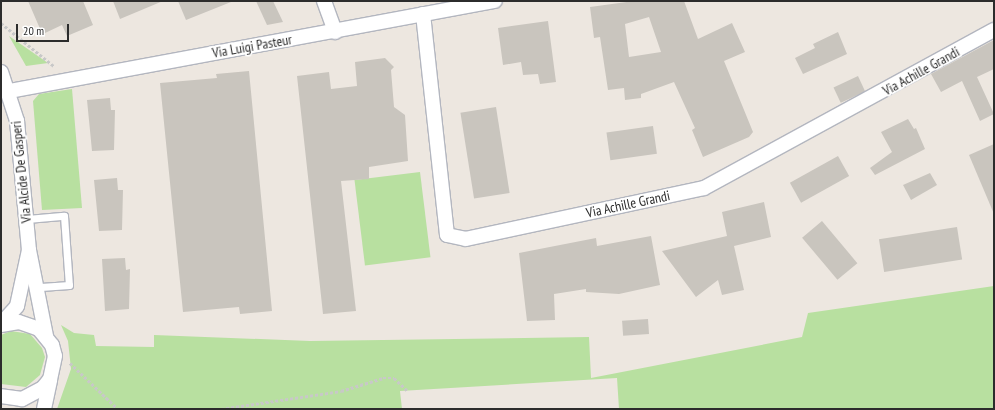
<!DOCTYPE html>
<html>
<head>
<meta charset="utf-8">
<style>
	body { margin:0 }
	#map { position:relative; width:995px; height:410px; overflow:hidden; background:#ede7e0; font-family:"PT Sans Narrow",sans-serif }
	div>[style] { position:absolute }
	.green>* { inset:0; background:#b8e0a0; transform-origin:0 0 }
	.building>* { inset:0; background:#c9c5be; transform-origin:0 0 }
	.path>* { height:2.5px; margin-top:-1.25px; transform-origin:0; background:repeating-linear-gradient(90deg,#c8c8c8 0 3px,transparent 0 5px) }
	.roads { filter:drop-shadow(1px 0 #b3b6bf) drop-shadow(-1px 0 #b3b6bf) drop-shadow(0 1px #b3b6bf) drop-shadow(0 -1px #b3b6bf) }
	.service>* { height:7px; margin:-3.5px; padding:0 3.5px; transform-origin:3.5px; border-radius:3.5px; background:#fff }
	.minor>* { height:14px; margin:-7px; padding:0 7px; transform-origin:7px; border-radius:7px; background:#fff }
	span { translate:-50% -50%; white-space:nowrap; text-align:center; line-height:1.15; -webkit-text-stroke:3.5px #fff; paint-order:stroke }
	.street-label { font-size:14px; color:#2c2c2c }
	.frame { position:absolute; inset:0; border:2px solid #2c2c2c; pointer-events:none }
	.scale { position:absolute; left:16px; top:24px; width:53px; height:18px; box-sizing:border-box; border:2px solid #2c2c2c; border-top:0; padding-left:5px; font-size:12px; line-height:14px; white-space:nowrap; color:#2c2c2c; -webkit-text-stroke:3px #fff; paint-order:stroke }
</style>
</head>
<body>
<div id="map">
	<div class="green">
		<i style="clip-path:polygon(9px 36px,48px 63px,26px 66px)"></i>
		<i style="clip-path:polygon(72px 89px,82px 208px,42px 210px,33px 101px,39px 94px)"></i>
		<i style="left:420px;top:172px;width:86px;height:66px;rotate:83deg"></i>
		<i style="clip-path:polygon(994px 286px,994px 409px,619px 409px,617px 378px,400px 391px,402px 409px,57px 409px,71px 369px,68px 341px,61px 325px,74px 333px,94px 335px,96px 346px,154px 347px,154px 335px,310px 341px,589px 337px,591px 378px,802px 337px,808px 313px)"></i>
		<i style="clip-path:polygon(11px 331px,30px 334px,42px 348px,45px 357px,40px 375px,26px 387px,1px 384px,1px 335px)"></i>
	</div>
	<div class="building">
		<i style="clip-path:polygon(28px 1px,83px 1px,93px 25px,67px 36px,62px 25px,45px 33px,41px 31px)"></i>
		<i style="clip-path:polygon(113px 1px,163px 1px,120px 19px)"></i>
		<i style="clip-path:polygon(178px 1px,231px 1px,231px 2px,186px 20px)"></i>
		<i style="clip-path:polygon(256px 1px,273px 1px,283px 22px,267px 25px)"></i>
		<i style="clip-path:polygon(evenodd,634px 1px,684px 1px,698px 39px,732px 23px,745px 52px,724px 61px,753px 132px,749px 137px,703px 157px,692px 130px,695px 128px,674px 82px,641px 94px,641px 98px,625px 100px,624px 88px,608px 90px,600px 37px,594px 38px,590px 7px,634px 1px,649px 17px,661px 52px,629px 57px,625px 24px,649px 17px)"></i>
		<i style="clip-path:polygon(548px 21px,556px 82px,540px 84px,538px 74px,523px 75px,521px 62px,503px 65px,498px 28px)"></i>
		<i style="clip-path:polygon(838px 32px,847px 54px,803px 74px,795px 58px,815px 48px,813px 44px)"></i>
		<i style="clip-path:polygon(994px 40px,994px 69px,977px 77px,994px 114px,980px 121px,962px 81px,941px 92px,931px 74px)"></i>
		<i style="clip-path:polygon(385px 58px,394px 67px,391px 70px,394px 107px,405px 115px,408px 161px,369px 167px,369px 179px,341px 181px,356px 311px,323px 314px,297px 76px,329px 72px,331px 89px,357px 86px,355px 62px)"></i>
		<i style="clip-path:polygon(249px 71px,272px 311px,240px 314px,239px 307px,183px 312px,160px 83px,217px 78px,216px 74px)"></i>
		<i style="left:858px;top:76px;width:17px;height:27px;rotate:65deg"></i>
		<i style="clip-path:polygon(110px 98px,111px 110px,115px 110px,114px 150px,92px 151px,87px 100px)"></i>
		<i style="left:496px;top:107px;width:87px;height:36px;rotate:81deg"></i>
		<i style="clip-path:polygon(908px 119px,914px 129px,916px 128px,925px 149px,875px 175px,870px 168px,892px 152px,881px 132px)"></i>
		<i style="left:653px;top:126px;width:28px;height:47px;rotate:82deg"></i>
		<i style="clip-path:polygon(994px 144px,994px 214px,969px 155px)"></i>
		<i style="left:838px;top:156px;width:23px;height:55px;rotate:61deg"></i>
		<i style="clip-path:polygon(930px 173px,937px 185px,911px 200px,903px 185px)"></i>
		<i style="clip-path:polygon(117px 178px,118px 190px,123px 190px,122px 230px,99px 231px,94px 180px)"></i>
		<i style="clip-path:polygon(764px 202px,771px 237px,734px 246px,744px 290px,722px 295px,718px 280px,696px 297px,662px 251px,727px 236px,722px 212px)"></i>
		<i style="left:822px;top:221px;width:55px;height:26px;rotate:50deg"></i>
		<i style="left:957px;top:227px;width:33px;height:79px;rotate:81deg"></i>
		<i style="clip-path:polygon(651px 236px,660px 285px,619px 294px,586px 292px,586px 289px,554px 294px,555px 320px,527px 321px,519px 253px,596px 238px,597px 246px)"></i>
		<i style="clip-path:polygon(125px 258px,126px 270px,130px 269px,129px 309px,105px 311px,102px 259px)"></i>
		<i style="left:648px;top:319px;width:15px;height:26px;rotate:86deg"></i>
	</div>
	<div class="path">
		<i style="left:1px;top:23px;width:68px;rotate:39.1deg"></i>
		<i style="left:70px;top:363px;width:66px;rotate:43.8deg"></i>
		<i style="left:221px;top:409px;width:121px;rotate:-8.5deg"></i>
		<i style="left:341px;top:391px;width:44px;rotate:-17.2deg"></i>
		<i style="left:383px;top:378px;width:11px"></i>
		<i style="left:394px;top:378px;width:19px;rotate:43deg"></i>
	</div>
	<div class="roads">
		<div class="service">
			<i style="left:27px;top:219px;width:37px;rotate:-5deg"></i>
			<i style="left:64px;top:216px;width:69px;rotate:85.9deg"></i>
			<i style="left:69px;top:285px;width:32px;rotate:176deg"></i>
		</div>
		<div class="minor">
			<i style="left:324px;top:1px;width:33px;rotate:70deg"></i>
			<i style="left:423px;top:14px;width:222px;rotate:83.8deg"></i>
			<i style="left:447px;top:235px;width:19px;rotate:12deg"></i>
			<i style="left:466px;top:239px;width:243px;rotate:-12.1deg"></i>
			<i style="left:704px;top:188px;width:330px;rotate:-28.6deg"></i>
			<i style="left:1px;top:72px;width:52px;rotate:71.9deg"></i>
			<i style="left:17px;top:121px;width:130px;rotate:84.7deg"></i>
			<i style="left:9px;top:91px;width:494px;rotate:-10.5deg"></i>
			<i style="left:1px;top:324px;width:24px;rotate:-48deg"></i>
			<i style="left:17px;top:306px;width:57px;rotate:-77.9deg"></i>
			<i style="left:29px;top:250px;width:88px;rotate:78.8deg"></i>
			<i style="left:1px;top:325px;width:18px;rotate:-9deg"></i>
			<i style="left:19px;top:322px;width:21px;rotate:19deg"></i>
			<i style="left:39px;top:329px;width:21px;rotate:51deg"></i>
			<i style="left:52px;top:345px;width:11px;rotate:75deg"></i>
			<i style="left:55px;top:356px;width:24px;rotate:102deg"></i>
			<i style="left:50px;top:379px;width:11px;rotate:128deg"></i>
			<i style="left:43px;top:388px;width:24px;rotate:152deg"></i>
			<i style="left:22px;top:399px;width:21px;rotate:-172deg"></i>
			<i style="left:44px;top:409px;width:30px;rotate:-78deg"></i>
		</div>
	</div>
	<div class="street-label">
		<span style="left:252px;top:46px;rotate:-10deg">Via Luigi Pasteur</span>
		<span style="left:921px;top:71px;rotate:-29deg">Via Achille Grandi</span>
		<span style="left:21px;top:172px;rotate:-96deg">Via Alcide De Gasperi</span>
		<span style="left:628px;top:204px;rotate:-12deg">Via Achille Grandi</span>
	</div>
	<div class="frame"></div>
	<div class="scale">20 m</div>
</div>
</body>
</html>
